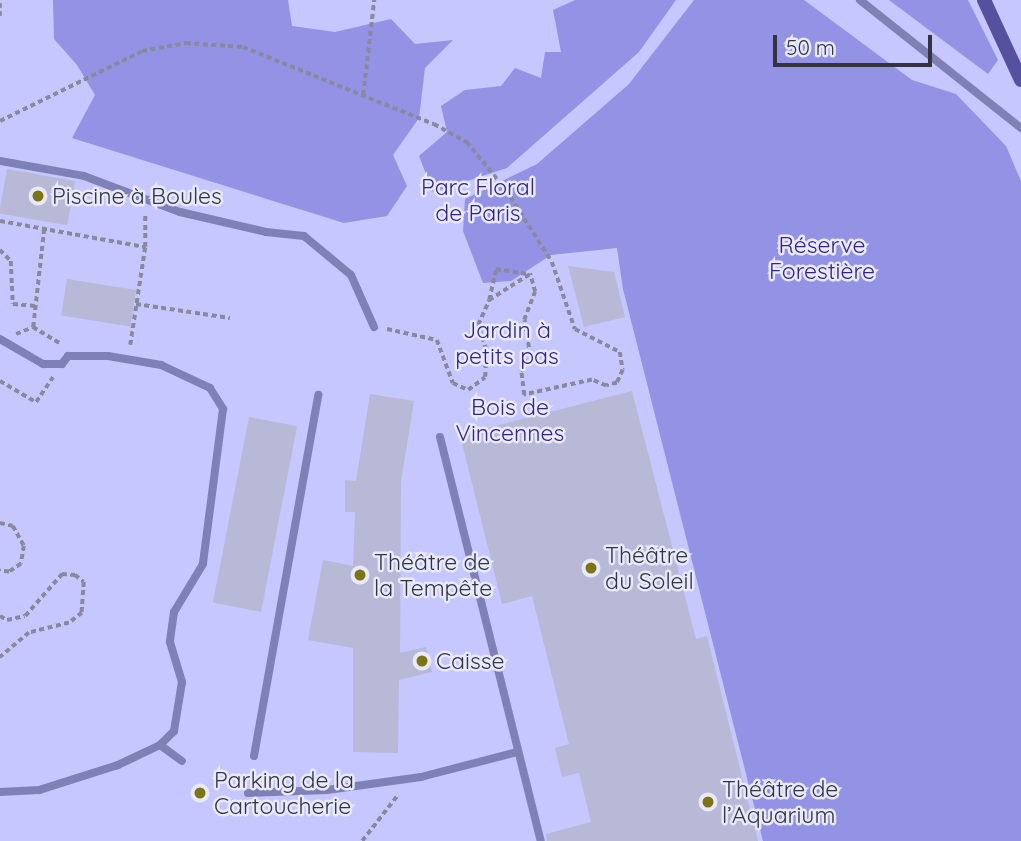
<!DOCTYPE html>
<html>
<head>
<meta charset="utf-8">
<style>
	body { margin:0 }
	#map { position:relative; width:1021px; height:841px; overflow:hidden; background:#dadbfa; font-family:Quicksand,sans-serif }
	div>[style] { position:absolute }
	.green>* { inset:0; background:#c5c7fe; transform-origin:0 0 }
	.forest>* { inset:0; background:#9392e4 }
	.building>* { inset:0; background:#b7b9d6; transform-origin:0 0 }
	.path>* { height:3.5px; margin-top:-1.75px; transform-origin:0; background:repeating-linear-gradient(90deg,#88899f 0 5px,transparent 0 8.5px) }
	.service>* { height:8px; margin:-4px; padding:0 4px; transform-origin:4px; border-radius:4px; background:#7f80b6 }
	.secondary>* { height:14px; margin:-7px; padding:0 7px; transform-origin:7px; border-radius:7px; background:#55519e }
	.dots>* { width:19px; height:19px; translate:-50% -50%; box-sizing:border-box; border:4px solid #e8eafc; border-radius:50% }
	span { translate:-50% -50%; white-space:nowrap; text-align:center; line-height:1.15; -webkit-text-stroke:5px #e8eafc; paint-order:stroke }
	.park-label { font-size:23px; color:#342482 }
	.poi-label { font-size:23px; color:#333440 }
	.left { translate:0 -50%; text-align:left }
	.scale { position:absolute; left:773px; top:35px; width:159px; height:32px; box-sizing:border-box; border:4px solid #333440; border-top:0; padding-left:9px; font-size:21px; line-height:24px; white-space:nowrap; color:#333440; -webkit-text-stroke:5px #e8eafc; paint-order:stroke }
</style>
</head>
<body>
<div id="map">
	<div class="green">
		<i style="left:0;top:0;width:1021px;height:841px"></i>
	</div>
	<div class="forest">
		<i style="clip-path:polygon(53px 0,288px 0,292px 26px,335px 32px,391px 19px,415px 44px,453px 40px,425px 68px,419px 118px,393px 155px,407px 186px,387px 216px,344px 223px,72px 138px,95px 95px,77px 65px,54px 39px)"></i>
		<i style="clip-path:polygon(575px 0,676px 0,639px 52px,507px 168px,433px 192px,419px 156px,447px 132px,441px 106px,465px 90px,501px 86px,515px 68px,541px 78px,545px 52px,561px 52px,553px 10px)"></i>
		<i style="clip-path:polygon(694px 0,804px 0,912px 80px,956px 94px,1006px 146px,1021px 181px,1021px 841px,763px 841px,623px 289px,617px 248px,551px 255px,511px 281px,483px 283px,463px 231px,465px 199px,537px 164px,629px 84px)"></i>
		<i style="clip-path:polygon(889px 0,968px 0,998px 60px,988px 74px)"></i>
	</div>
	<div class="building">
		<i style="left:7px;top:169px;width:69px;height:45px;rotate:10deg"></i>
		<i style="clip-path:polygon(568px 266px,614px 272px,625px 317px,584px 327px)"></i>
		<i style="left:67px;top:279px;width:70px;height:37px;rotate:9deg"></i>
		<i style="clip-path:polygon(632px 391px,696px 639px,707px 636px,758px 841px,547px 841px,546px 834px,591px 822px,579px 773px,562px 777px,555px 748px,569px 744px,532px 596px,502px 604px,460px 435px)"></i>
		<i style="clip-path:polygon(370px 394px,414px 401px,401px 481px,400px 653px,426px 647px,432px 672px,399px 680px,398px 753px,353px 752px,353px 648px,308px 640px,323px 560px,353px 566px,355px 512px,345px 512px,345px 480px,356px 481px)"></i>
		<i style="left:249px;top:417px;width:49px;height:189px;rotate:11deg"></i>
	</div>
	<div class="path">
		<i style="left:0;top:3px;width:14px;rotate:90deg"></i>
		<i style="left:363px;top:95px;width:96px;rotate:-83.4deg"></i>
		<i style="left:0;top:121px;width:158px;rotate:-26.2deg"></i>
		<i style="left:142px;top:51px;width:45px;rotate:-10.3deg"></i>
		<i style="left:186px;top:43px;width:57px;rotate:4deg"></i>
		<i style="left:243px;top:47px;width:206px;rotate:22deg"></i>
		<i style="left:434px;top:124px;width:38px;rotate:29deg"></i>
		<i style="left:467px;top:142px;width:62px;rotate:50.9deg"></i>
		<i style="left:506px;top:190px;width:85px;rotate:57.4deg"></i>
		<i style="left:552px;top:262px;width:71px;rotate:71.1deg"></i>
		<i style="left:575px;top:329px;width:51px;rotate:27.1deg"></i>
		<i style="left:620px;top:352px;width:18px;rotate:81deg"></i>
		<i style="left:623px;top:370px;width:14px;rotate:115deg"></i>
		<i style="left:617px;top:383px;width:11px;rotate:165deg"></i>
		<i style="left:606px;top:386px;width:15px;rotate:-157deg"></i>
		<i style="left:592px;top:380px;width:70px;rotate:167.6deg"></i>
		<i style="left:524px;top:395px;width:23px;rotate:-97deg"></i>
		<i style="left:521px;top:372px;width:18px;rotate:-61deg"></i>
		<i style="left:530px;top:356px;width:36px;rotate:-99deg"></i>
		<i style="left:524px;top:320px;width:30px;rotate:-69deg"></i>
		<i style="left:535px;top:292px;width:19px;rotate:-106deg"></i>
		<i style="left:0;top:221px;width:147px;rotate:10.2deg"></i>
		<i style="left:145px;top:247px;width:33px;rotate:-90deg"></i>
		<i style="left:0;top:250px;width:16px;rotate:45deg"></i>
		<i style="left:11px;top:261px;width:43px;rotate:87.3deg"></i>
		<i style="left:13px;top:304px;width:23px;rotate:5deg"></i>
		<i style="left:489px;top:300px;width:32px;rotate:-77deg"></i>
		<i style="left:496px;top:269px;width:32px;rotate:9deg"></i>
		<i style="left:136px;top:304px;width:95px;rotate:8.5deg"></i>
		<i style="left:33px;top:327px;width:99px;rotate:-83.6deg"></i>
		<i style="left:387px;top:329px;width:51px;rotate:12.4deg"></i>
		<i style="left:437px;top:340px;width:46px;rotate:69.6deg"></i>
		<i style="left:453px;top:383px;width:17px;rotate:25deg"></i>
		<i style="left:468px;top:390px;width:21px;rotate:-37deg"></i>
		<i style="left:485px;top:377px;width:27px;rotate:-88deg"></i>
		<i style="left:486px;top:350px;width:26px;rotate:-108deg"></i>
		<i style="left:478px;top:325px;width:27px;rotate:-66deg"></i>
		<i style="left:489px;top:300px;width:49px;rotate:-32.4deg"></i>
		<i style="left:16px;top:334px;width:18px;rotate:-22deg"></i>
		<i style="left:33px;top:327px;width:31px;rotate:31deg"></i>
		<i style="left:130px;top:345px;width:99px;rotate:-81.3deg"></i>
		<i style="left:0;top:381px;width:42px;rotate:30.3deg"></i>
		<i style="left:36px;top:402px;width:30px;rotate:-56deg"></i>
		<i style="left:0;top:523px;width:13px;rotate:13deg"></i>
		<i style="left:13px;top:526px;width:23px;rotate:61deg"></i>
		<i style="left:24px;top:546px;width:18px;rotate:99deg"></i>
		<i style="left:21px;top:564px;width:14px;rotate:146deg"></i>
		<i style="left:9px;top:572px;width:9px;rotate:-174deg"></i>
		<i style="left:0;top:616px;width:8px;rotate:30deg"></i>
		<i style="left:7px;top:620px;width:18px;rotate:-13deg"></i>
		<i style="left:25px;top:616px;width:56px;rotate:-48.6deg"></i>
		<i style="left:62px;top:574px;width:13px;rotate:4deg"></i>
		<i style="left:75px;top:575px;width:11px;rotate:38deg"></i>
		<i style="left:84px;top:582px;width:31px;rotate:94deg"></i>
		<i style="left:82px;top:613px;width:16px;rotate:142deg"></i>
		<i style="left:69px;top:623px;width:41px;rotate:166deg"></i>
		<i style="left:29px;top:633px;width:38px;rotate:140deg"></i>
		<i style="left:362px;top:841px;width:57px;rotate:-52.1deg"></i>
	</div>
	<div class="service">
		<i style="left:860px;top:0;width:206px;rotate:38.5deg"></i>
		<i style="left:0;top:161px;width:85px;rotate:10.1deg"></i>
		<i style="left:84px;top:176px;width:103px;rotate:20.6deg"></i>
		<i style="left:180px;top:212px;width:88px;rotate:13.1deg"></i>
		<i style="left:266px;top:232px;width:38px;rotate:6deg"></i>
		<i style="left:304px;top:236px;width:61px;rotate:39.7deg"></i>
		<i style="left:351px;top:275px;width:57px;rotate:66.1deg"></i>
		<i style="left:0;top:339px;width:50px;rotate:30.2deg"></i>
		<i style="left:43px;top:364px;width:19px"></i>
		<i style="left:62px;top:364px;width:10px;rotate:-53deg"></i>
		<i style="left:68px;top:356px;width:40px"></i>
		<i style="left:108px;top:356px;width:54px;rotate:9.6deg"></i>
		<i style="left:161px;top:365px;width:54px;rotate:25.1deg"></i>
		<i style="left:210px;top:388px;width:25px;rotate:58deg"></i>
		<i style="left:223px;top:409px;width:156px;rotate:97.4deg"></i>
		<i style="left:203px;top:564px;width:56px;rotate:121.1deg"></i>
		<i style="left:174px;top:612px;width:30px;rotate:98deg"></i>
		<i style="left:170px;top:642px;width:42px;rotate:73.3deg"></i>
		<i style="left:182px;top:682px;width:50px;rotate:99.3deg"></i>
		<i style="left:174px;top:731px;width:20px;rotate:135deg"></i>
		<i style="left:160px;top:745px;width:47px;rotate:154.5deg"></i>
		<i style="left:118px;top:765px;width:83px;rotate:162.4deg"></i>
		<i style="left:39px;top:790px;width:39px;rotate:177deg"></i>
		<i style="left:440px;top:437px;width:416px;rotate:76deg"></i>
		<i style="left:160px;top:745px;width:27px;rotate:36deg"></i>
		<i style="left:254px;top:756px;width:367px;rotate:-79.9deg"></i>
		<i style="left:248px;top:793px;width:79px;rotate:-2.2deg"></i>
		<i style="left:327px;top:790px;width:95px;rotate:-7.9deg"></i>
		<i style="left:421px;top:777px;width:99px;rotate:-14.6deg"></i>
	</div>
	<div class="secondary">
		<i style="left:984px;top:0;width:88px;rotate:65.2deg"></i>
	</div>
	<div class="dots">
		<i style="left:38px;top:196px;background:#7d7416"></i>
		<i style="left:591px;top:568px;background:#7d7416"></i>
		<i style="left:360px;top:575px;background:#7d7416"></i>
		<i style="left:422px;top:661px;background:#7d7416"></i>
		<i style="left:200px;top:793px;background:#7d7416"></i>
		<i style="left:708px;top:802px;background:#7d7416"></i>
	</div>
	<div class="park-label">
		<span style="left:478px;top:200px">Parc Floral<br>de Paris</span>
		<span style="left:822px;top:258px">Réserve<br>Forestière</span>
		<span style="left:507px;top:343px">Jardin à<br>petits pas</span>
		<span style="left:510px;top:420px">Bois de<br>Vincennes</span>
	</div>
	<div class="poi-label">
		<span class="left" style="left:52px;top:196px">Piscine à Boules</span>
		<span class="left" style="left:605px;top:568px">Théâtre<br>du Soleil</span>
		<span class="left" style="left:374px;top:575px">Théâtre de<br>la Tempête</span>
		<span class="left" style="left:436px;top:661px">Caisse</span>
		<span class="left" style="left:214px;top:793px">Parking de la<br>Cartoucherie</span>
		<span class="left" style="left:722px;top:802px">Théâtre de<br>l’Aquarium</span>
	</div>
	<div class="scale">50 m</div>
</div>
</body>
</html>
